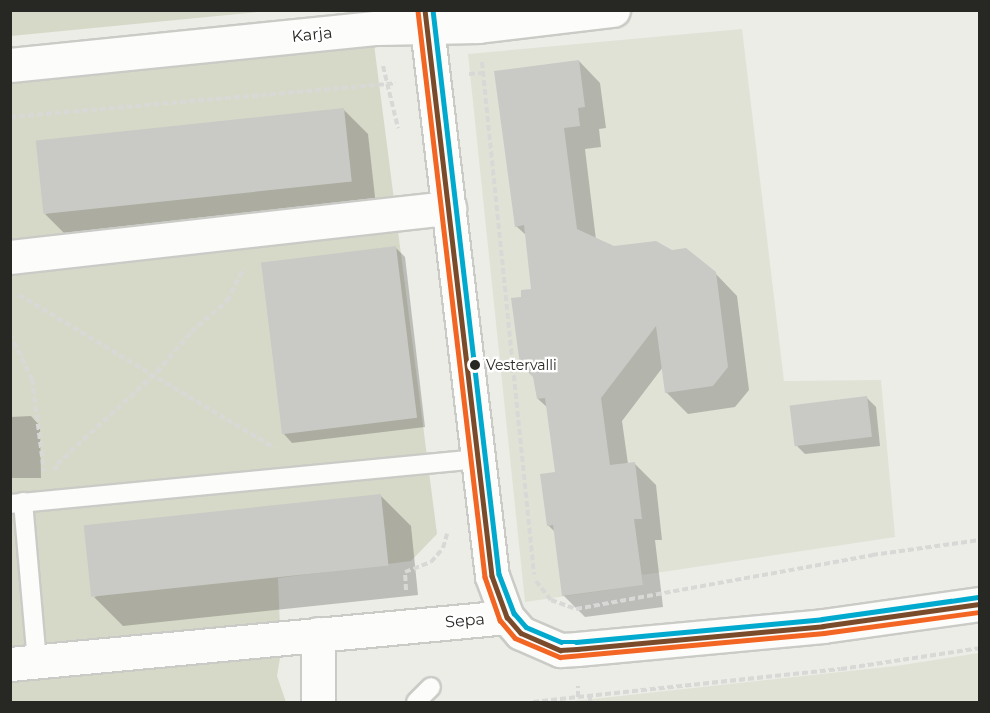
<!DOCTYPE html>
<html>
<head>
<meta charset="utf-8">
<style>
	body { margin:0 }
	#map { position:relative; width:990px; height:713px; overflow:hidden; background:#ecede7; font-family:Montserrat,sans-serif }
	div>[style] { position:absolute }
	.built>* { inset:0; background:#e0e2d6 }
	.green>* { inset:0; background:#d7d9c8 }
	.shadow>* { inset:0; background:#0003 }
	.building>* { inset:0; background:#c9cac5; transform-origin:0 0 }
	.path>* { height:4px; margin-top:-2px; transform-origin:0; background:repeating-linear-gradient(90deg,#d8d9d6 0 6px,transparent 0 9px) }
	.roads { filter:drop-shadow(2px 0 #cacbc6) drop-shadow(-2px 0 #cacbc6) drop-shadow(0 2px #cacbc6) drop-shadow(0 -2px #cacbc6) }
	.service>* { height:18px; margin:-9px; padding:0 9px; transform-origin:9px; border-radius:9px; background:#fcfcfb }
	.minor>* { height:33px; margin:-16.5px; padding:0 16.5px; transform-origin:16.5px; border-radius:16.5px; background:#fcfcfb }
	.tertiary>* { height:33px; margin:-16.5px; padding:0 16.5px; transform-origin:16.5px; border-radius:16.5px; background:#fcfcfb }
	.bus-1>* { height:4.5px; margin:-2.25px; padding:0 2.25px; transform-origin:2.25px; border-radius:2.25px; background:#7a4b2a }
	.bus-2>* { height:4.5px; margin:-2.25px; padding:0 2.25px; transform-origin:2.25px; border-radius:2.25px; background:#f26522 }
	.bus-3>* { height:4.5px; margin:-2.25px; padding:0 2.25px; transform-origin:2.25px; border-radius:2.25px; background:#00a9ce }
	.dots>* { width:16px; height:16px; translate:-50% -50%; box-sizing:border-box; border:3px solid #fff; border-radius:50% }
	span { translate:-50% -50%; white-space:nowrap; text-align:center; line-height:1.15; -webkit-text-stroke:4.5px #fff; paint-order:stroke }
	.bus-label { font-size:14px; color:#272824 }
	.left { translate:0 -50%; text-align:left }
	.street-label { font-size:16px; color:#272824 }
	.frame { position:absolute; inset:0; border:12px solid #272824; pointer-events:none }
</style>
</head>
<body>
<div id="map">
	<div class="built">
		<i style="clip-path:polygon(742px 29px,784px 381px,881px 380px,895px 537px,642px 575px,643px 585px,525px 602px,468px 54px)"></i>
		<i style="clip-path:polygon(979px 653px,979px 702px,565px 702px,896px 666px)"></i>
	</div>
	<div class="green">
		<i style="clip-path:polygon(11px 10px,268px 10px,268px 11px,11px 36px)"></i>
		<i style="clip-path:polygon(374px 44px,437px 534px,411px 561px,278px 578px,281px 652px,277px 676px,286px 702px,11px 702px,10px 84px)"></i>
	</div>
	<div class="shadow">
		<i style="clip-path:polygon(579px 61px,600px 83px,606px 128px,599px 129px,601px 147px,585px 149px,596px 240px,614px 248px,715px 273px,737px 296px,749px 390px,735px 407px,688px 414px,666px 392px,663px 367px,622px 421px,628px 464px,634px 463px,656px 485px,662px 540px,655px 540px,663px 607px,585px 617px,563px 595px,555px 532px,548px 525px,556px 473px,548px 408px,538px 399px,523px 298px,533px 290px,527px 236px,516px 226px)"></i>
		<i style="clip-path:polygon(343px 109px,368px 134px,376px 206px,70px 239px,45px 214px)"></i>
		<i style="clip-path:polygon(396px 248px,405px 257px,425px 427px,292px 443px,283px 433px,319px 257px)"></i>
		<i style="clip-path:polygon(867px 398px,876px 407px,880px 446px,805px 454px,796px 445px)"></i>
		<i style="clip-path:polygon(31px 416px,40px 426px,41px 478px,10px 478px,10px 417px)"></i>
		<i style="clip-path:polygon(381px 496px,411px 526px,418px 595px,123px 626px,94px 597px)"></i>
	</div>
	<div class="building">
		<i style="clip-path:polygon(579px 60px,585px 107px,578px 108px,580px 126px,564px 128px,577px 229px,614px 246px,656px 241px,672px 250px,686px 248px,716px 272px,728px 367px,713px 386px,665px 393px,656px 326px,601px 398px,610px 465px,635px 462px,642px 519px,634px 519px,643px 585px,562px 596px,553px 525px,547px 526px,540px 474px,555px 472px,545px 398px,537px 399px,533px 377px,520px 365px,511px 298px,521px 297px,521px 290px,531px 289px,524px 225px,515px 227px,494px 71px)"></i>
		<i style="left:344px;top:108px;width:74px;height:310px;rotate:84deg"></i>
		<i style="left:396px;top:246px;width:173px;height:136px;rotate:83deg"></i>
		<i style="left:867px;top:396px;width:41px;height:78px;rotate:83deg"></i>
		<i style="left:381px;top:494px;width:72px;height:299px;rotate:84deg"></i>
	</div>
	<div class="path">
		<i style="left:482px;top:62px;width:515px;rotate:84.2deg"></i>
		<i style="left:383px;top:66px;width:64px;rotate:76.4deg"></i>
		<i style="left:469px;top:74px;width:14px;rotate:-4deg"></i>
		<i style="left:10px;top:117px;width:387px;rotate:-5deg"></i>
		<i style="left:19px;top:295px;width:298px;rotate:30.9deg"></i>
		<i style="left:10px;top:334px;width:50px;rotate:63.9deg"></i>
		<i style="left:32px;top:379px;width:93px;rotate:82.6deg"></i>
		<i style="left:55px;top:471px;width:7px;rotate:-74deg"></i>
		<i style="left:57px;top:464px;width:136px;rotate:-42.6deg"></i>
		<i style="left:157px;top:372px;width:52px;rotate:-49.6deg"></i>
		<i style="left:191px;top:332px;width:48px;rotate:-40.7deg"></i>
		<i style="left:227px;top:301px;width:37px;rotate:-63deg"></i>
		<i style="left:536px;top:581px;width:24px;rotate:52deg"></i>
		<i style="left:551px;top:600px;width:27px;rotate:20deg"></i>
		<i style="left:576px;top:609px;width:301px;rotate:-10.3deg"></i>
		<i style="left:872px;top:555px;width:109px;rotate:-7.9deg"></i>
		<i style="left:406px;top:590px;width:18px;rotate:-93deg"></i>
		<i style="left:405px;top:572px;width:28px;rotate:-21deg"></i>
		<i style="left:431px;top:562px;width:18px;rotate:-49deg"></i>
		<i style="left:443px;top:548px;width:15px;rotate:-74deg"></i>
		<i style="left:578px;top:697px;width:264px;rotate:-6.1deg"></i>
		<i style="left:841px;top:669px;width:141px;rotate:-8.6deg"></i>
		<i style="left:533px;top:702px;width:45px;rotate:-6.3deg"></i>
		<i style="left:578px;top:697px;width:11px;rotate:-90deg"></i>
		<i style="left:590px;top:702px;width:7px;rotate:-90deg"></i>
	</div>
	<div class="roads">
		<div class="service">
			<i style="left:23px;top:502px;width:161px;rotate:85deg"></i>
			<i style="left:10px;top:504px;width:469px;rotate:-5.5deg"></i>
			<i style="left:416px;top:702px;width:21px;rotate:-45deg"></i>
		</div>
		<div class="minor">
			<i style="left:10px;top:65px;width:369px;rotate:-5.8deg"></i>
			<i style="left:377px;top:28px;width:101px;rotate:-1.1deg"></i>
			<i style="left:478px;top:26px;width:136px;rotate:-6.8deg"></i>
			<i style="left:10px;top:257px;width:442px;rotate:-6.4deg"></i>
			<i style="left:10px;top:664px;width:499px;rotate:-5.4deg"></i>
			<i style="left:318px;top:702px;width:68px;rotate:-90deg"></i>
		</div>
		<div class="tertiary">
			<i style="left:425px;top:10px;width:570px;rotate:83.25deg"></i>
			<i style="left:492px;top:576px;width:44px;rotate:69.9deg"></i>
			<i style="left:507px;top:617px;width:21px;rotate:49deg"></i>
			<i style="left:521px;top:633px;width:43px;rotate:23.6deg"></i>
			<i style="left:560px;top:650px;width:17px;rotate:-3deg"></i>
			<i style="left:577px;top:649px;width:247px;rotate:-5.3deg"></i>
			<i style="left:823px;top:626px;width:159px;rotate:-8deg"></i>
		</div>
	</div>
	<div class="bus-1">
		<i style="left:425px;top:10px;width:570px;rotate:83.25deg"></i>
		<i style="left:492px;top:576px;width:44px;rotate:69.9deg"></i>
		<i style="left:507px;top:617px;width:21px;rotate:49deg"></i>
		<i style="left:521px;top:633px;width:43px;rotate:23.6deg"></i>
		<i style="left:560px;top:650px;width:17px;rotate:-3deg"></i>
		<i style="left:577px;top:649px;width:247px;rotate:-5.3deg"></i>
		<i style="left:823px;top:626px;width:159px;rotate:-8deg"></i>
	</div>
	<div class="bus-2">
		<i style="left:418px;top:11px;width:570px;rotate:83.25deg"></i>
		<i style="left:485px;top:577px;width:46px;rotate:70.8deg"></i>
		<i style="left:500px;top:620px;width:23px;rotate:50deg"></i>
		<i style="left:515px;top:638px;width:49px;rotate:22.9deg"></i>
		<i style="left:560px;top:657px;width:265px;rotate:-5.2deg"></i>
		<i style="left:824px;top:633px;width:157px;rotate:-7.7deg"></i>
	</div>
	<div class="bus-3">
		<i style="left:433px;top:10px;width:568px;rotate:83.33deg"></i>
		<i style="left:499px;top:574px;width:42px;rotate:69deg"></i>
		<i style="left:514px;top:613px;width:18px;rotate:49deg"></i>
		<i style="left:526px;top:627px;width:38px;rotate:23deg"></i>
		<i style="left:561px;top:642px;width:15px"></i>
		<i style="left:576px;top:642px;width:247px;rotate:-5.3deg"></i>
		<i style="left:822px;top:619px;width:159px;rotate:-8deg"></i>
	</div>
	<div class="dots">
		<i style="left:475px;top:365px;background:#272824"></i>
	</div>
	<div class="bus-label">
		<span class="left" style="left:486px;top:365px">Vestervalli</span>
	</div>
	<div class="street-label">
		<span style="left:312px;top:35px;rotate:-6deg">Karja</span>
		<span style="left:465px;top:621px;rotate:-5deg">Sepa</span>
	</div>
	<div class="frame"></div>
</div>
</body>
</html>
